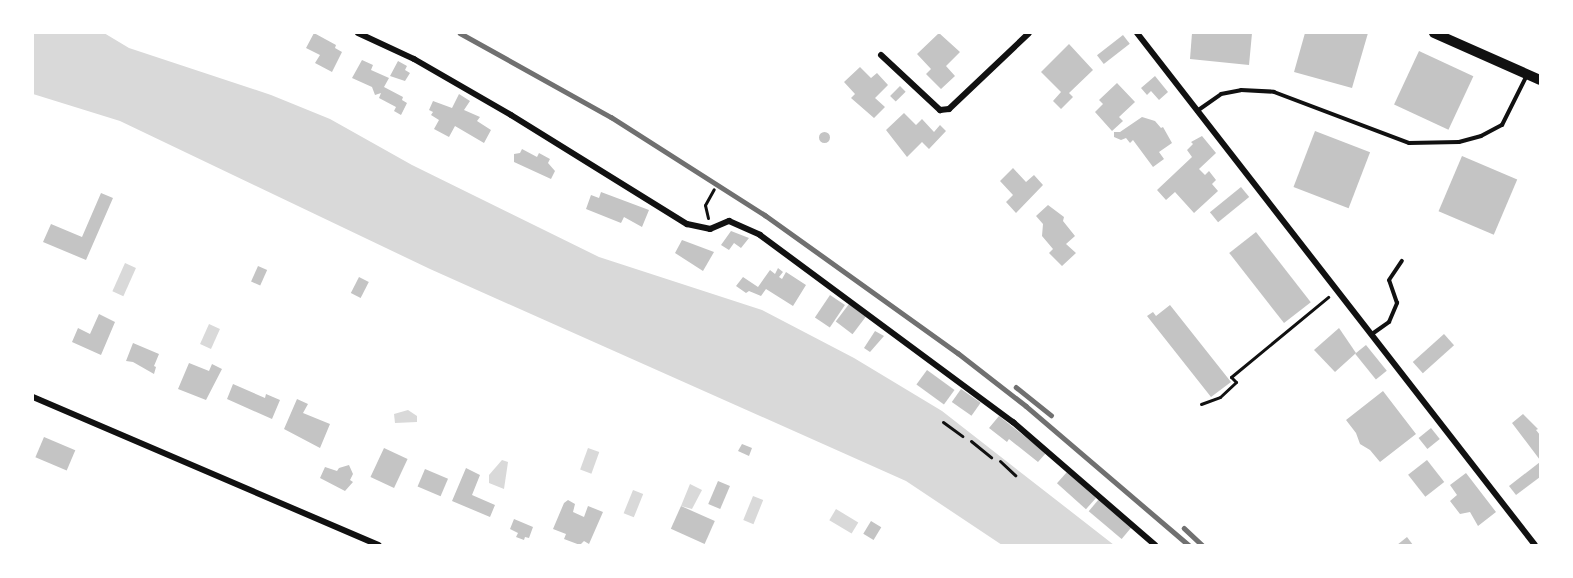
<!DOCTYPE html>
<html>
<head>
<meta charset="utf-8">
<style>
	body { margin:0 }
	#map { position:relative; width:1573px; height:578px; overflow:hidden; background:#fff; font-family:"Roboto Condensed",sans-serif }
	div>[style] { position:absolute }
	.water>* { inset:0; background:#d9d9d9; transform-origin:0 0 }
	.building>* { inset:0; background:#c4c4c4; transform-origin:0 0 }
	.round { border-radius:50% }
	.path>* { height:3px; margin:-1.5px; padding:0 1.5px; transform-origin:1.5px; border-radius:1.5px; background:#111 }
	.service>* { height:4px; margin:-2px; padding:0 2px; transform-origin:2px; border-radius:2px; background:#111 }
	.minor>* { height:6px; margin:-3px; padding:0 3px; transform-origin:3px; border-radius:3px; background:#111 }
	.tertiary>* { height:10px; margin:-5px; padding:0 5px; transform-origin:5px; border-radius:5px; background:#111 }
	.rail>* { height:4.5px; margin:-2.25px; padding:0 2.25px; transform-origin:2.25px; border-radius:2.25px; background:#707070 }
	span { translate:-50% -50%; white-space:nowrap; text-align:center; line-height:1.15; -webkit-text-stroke:6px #fff; paint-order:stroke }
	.frame { position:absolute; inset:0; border:34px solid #fff; pointer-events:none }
</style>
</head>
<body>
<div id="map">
	<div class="water">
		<i style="clip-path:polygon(33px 33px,104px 33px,129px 48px,271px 95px,330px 119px,412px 165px,599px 257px,762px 310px,854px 358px,942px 411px,1114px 545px,1002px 545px,906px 481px,430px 269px,120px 121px,33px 94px)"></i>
		<i style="left:125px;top:263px;width:12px;height:31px;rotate:24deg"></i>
		<i style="left:209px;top:324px;width:12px;height:22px;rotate:24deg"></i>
		<i style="clip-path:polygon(408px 410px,417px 416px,417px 422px,395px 423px,394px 414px)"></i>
		<i style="left:588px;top:448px;width:12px;height:23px;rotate:20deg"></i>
		<i style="clip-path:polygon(502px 460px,508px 462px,504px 489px,489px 483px,489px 475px)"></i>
		<i style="clip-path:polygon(690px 484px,702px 490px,692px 509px,681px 506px)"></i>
		<i style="left:633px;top:490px;width:11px;height:25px;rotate:22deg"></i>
		<i style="left:753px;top:496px;width:11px;height:26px;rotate:22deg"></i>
		<i style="left:836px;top:509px;width:26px;height:13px;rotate:31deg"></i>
	</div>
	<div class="building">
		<i style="clip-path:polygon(314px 33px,336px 45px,335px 48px,342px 52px,332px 72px,315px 63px,320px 55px,306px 48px)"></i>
		<i style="clip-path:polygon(939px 33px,960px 52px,946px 66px,955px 76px,941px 89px,926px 74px,931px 69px,917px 54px)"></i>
		<i style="clip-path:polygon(1192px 33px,1252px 33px,1249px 65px,1190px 59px)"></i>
		<i style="clip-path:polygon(1305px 33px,1368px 33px,1352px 88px,1294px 72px)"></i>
		<i style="left:1123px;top:35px;width:11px;height:33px;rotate:52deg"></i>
		<i style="clip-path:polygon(1069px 44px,1093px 70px,1069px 93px,1073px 97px,1061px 109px,1053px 101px,1061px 92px,1041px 72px)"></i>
		<i style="left:1419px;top:51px;width:60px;height:59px;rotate:25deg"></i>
		<i style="clip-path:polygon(362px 60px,373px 65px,371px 70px,389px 78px,384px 87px,403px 97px,402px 100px,407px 103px,401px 115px,394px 111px,396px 107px,379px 98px,381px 93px,375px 95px,372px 87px,352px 78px)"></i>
		<i style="clip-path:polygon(398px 61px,407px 66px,405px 70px,410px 73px,405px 81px,390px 76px)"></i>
		<i style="clip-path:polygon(860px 67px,871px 78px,877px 73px,888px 85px,875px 98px,885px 107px,874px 118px,851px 98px,855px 94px,844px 82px)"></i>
		<i style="clip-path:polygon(1155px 76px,1168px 92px,1159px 100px,1151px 91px,1147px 95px,1141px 88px)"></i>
		<i style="clip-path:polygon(1117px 83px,1135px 102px,1119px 117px,1123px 121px,1112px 131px,1095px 112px,1103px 104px,1099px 100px)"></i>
		<i style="left:900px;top:86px;width:8px;height:14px;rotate:45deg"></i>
		<i style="clip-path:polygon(459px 94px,470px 101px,464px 110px,480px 117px,477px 121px,491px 130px,484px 143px,455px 126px,449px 137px,434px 129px,439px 120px,431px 115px,433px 112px,429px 110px,433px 101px,452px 108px)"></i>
		<i style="clip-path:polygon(904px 113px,916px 125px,922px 119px,934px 132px,940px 125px,946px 131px,929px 149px,922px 142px,907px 157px,886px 130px)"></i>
		<i style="clip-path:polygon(1142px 117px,1155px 121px,1161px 128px,1163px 127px,1172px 143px,1159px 152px,1164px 159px,1153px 167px,1133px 140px,1130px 143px,1126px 138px,1121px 140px,1114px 137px,1114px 132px,1120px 132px)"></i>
		<i style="left:1315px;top:131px;width:59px;height:60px;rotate:21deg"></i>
		<i class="round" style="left:818.5px;top:131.5px;width:11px;height:11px"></i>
		<i style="clip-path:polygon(1202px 136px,1216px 153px,1199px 169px,1205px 175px,1209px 171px,1216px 180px,1212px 184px,1218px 191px,1194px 213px,1175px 192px,1166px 200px,1157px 190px,1192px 157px,1187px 150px,1193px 144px,1191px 142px)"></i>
		<i style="clip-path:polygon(522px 149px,537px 157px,539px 153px,550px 159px,548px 163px,555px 171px,551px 179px,514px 162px,514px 154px,520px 153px)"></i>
		<i style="left:1462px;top:156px;width:60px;height:60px;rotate:23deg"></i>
		<i style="clip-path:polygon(1013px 168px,1026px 182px,1034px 175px,1043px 185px,1016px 213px,1006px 202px,1013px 195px,1000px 181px)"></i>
		<i style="left:1241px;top:187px;width:13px;height:40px;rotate:51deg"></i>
		<i style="clip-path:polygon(601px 192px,649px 210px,642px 227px,624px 217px,621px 223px,586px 209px,591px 195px,599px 198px)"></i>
		<i style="clip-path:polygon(101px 193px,113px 198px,86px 260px,43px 242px,51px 224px,82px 237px)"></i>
		<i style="clip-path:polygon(1048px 205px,1064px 217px,1063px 221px,1075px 236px,1066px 244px,1076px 253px,1062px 266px,1049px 253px,1053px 249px,1042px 236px,1043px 224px,1036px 216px)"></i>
		<i style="clip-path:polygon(731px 231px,749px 238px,741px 248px,734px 243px,729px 250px,721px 245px)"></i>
		<i style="left:1256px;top:232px;width:89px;height:34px;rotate:52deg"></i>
		<i style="clip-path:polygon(682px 240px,714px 252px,703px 271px,675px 253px)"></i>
		<i style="left:258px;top:266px;width:10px;height:17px;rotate:24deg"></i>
		<i style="clip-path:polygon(778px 268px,783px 272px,779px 277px,782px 279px,786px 272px,806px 285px,793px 306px,766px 289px,761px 296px,749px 291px,746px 293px,736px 286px,743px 277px,758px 287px,770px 270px,775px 274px)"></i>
		<i style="left:359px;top:277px;width:11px;height:18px;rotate:27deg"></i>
		<i style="left:830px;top:295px;width:18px;height:27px;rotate:34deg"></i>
		<i style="left:849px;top:304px;width:21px;height:22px;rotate:37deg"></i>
		<i style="clip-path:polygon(1170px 305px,1231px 382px,1211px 397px,1147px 316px,1153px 312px,1156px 316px)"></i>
		<i style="clip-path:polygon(99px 314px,115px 322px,101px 355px,72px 342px,78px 328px,90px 334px)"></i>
		<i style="clip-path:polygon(1339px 328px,1356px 353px,1335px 372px,1314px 350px)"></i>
		<i style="clip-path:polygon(875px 331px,884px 336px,870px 352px,864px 348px)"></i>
		<i style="left:1444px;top:334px;width:15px;height:42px;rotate:48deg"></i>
		<i style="clip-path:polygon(133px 343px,159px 354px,154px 366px,156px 367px,154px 374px,133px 362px,126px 361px)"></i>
		<i style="left:1366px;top:345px;width:33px;height:14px;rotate:51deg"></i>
		<i style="clip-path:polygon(189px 363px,209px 371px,212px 364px,222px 369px,206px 400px,178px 389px)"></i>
		<i style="left:927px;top:370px;width:34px;height:18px;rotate:36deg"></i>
		<i style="clip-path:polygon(233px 384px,265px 398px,266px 394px,280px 400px,272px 419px,227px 399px)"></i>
		<i style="left:961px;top:389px;width:24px;height:16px;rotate:35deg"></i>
		<i style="clip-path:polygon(1383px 391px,1416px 434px,1380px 462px,1370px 450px,1360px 444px,1356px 433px,1346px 420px)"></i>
		<i style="clip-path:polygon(297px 399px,308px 404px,303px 413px,330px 424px,320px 448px,284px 429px)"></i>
		<i style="clip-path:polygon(1523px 414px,1538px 429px,1536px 430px,1540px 435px,1540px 460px,1512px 423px)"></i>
		<i style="clip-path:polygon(999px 416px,1046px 453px,1038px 462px,1009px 439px,1007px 442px,989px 428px)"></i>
		<i style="left:1431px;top:428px;width:14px;height:16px;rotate:51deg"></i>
		<i style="left:44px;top:437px;width:34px;height:22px;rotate:23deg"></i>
		<i style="clip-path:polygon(742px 444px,752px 448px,749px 456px,738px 451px)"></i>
		<i style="left:384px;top:448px;width:26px;height:32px;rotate:25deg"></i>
		<i style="left:1427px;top:460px;width:28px;height:24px;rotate:52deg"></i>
		<i style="clip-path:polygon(1540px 462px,1540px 477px,1516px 495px,1509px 486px)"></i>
		<i style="clip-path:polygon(349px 465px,353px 474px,350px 480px,353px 482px,345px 491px,320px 478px,325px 467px,337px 471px,339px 468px)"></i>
		<i style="clip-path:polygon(466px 468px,480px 475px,472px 495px,495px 505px,490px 517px,452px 501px)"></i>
		<i style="left:425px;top:469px;width:25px;height:19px;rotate:23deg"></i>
		<i style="left:1067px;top:472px;width:39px;height:15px;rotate:42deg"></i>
		<i style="clip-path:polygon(1466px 473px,1496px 512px,1478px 526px,1470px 512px,1460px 514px,1450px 501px,1457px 495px,1450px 485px)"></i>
		<i style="left:718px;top:481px;width:13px;height:25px;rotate:23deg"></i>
		<i style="left:1099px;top:499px;width:43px;height:16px;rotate:40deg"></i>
		<i style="clip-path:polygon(568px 500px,575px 504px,573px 512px,584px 517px,588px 506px,603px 512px,589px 544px,584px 541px,580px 545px,564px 539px,566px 534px,553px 529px,564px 503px)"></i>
		<i style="left:681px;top:506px;width:37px;height:25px;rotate:24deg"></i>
		<i style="clip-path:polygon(514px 519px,533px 527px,529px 538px,525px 537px,524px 540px,516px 537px,518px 533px,510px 529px)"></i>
		<i style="left:871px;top:521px;width:12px;height:15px;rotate:31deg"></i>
		<i style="clip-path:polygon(1407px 537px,1413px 545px,1397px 545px)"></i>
	</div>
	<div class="path">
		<i style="left:708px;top:218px;width:13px;rotate:-103deg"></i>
		<i style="left:705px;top:205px;width:18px;rotate:-61deg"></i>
		<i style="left:1201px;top:404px;width:20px;rotate:-20deg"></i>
		<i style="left:1220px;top:397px;width:22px;rotate:-43deg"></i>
		<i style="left:1236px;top:382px;width:7px;rotate:-135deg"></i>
		<i style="left:1231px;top:377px;width:126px;rotate:-39.5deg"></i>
		<i style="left:943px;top:422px;width:24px;rotate:36deg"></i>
		<i style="left:971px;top:441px;width:26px;rotate:39deg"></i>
		<i style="left:1000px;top:461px;width:21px;rotate:43deg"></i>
	</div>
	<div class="service">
		<i style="left:1197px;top:111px;width:29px;rotate:-35deg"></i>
		<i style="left:1221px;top:94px;width:20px;rotate:-11deg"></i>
		<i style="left:1241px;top:90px;width:33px;rotate:3deg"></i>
		<i style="left:1274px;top:92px;width:144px;rotate:20.7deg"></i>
		<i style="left:1409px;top:143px;width:50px;rotate:-1.1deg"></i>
		<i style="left:1459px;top:142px;width:23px;rotate:-15deg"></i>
		<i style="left:1481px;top:136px;width:24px;rotate:-28deg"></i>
		<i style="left:1502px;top:125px;width:56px;rotate:-63.4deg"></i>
		<i style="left:1372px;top:334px;width:21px;rotate:-35deg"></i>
		<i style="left:1389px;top:322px;width:21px;rotate:-67deg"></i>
		<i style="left:1397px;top:303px;width:24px;rotate:-109deg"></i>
		<i style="left:1389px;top:280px;width:23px;rotate:-56deg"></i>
	</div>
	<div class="minor">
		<i style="left:358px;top:33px;width:62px;rotate:24.9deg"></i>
		<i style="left:414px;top:59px;width:112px;rotate:30deg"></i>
		<i style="left:511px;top:115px;width:207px;rotate:31.8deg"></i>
		<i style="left:687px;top:224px;width:24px;rotate:12deg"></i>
		<i style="left:710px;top:229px;width:21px;rotate:-23deg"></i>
		<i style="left:729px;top:221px;width:34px;rotate:24deg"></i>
		<i style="left:760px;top:235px;width:315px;rotate:36.5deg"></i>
		<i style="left:1013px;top:422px;width:188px;rotate:40.9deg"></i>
		<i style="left:1137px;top:33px;width:648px;rotate:52.14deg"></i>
		<i style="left:881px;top:55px;width:81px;rotate:43deg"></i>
		<i style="left:940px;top:110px;width:9px;rotate:-6deg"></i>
		<i style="left:949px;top:109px;width:110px;rotate:-43.5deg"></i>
		<i style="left:33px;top:397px;width:376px;rotate:23.2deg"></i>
	</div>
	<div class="tertiary">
		<i style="left:1434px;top:33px;width:116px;rotate:23.9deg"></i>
	</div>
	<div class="rail">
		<i style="left:460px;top:33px;width:173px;rotate:29.1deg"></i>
		<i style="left:611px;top:117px;width:183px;rotate:32.5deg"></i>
		<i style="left:765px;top:215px;width:237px;rotate:35.6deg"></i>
		<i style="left:958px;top:353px;width:86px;rotate:37.9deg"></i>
		<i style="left:1026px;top:406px;width:214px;rotate:40.5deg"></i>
		<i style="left:1016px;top:387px;width:45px;rotate:38.7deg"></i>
		<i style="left:1184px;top:528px;width:25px;rotate:43deg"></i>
	</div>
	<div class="frame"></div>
</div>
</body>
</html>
